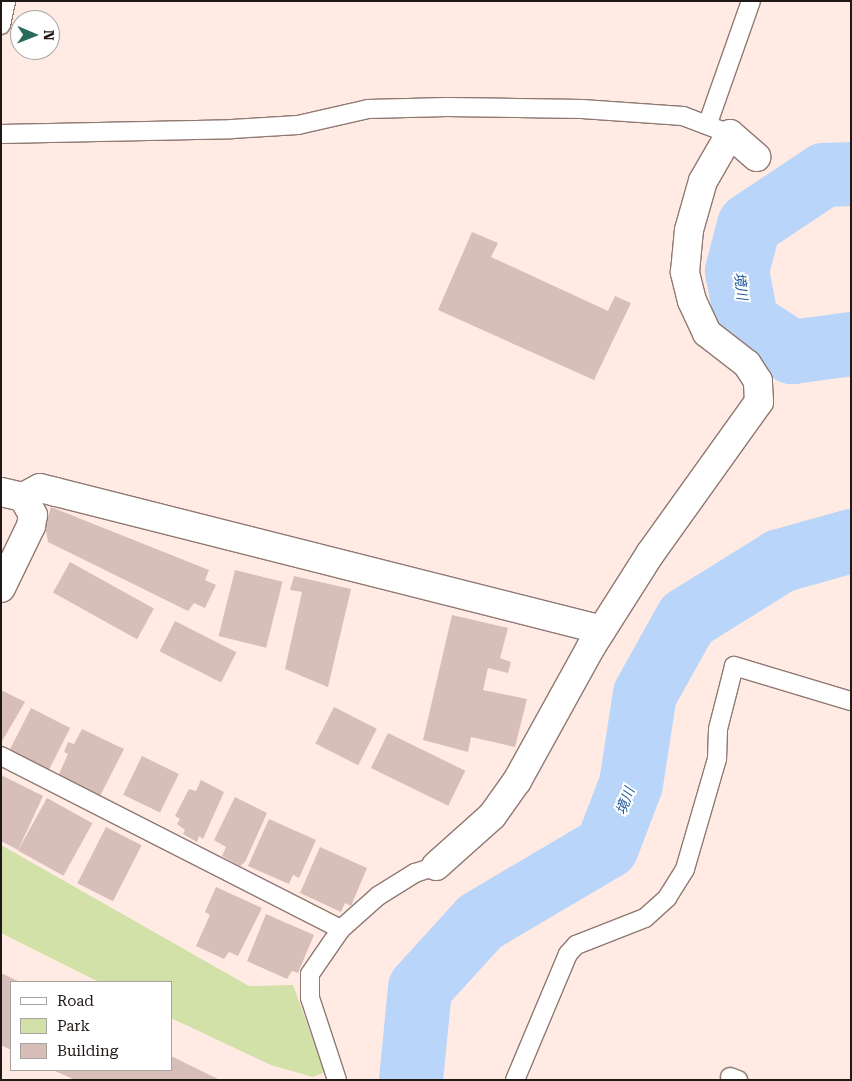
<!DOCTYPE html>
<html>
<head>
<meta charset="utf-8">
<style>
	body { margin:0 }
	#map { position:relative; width:852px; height:1081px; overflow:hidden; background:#ffebe4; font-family:"Roboto Serif","Noto Sans JP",serif }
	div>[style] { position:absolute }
	.green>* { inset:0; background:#d1e1a7 }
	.river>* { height:64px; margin:-32px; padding:0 32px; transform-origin:32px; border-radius:32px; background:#b9d5fa }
	.building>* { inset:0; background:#d7beb9; transform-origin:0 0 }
	.roads { filter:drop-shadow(1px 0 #8f7972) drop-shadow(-1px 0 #8f7972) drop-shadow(0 1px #8f7972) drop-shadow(0 -1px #8f7972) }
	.service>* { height:18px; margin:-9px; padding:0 9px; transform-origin:9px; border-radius:9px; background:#fff }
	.minor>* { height:28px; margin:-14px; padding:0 14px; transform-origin:14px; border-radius:14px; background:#fff }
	span { translate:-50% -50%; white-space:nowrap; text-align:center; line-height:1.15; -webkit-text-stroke:4px #fff; paint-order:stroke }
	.water-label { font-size:14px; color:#1c579e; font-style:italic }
	.frame { position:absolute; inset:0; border:2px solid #201815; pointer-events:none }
	.legend { position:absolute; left:10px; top:981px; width:162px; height:90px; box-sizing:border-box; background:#fff; border:1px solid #a6a3a1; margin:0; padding:6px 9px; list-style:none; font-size:15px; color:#201815 }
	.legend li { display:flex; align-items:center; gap:10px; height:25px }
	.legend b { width:25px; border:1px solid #a6a3a1 }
	.north { position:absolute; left:10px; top:10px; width:50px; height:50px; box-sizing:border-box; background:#fff; border:1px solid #a6a3a1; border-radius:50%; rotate:91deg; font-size:14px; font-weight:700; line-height:20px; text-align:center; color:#201815 }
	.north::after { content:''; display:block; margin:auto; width:18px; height:22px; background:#296c5d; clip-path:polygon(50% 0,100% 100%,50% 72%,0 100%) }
</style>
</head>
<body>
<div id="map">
	<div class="green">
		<i style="clip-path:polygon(1px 845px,249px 986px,293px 985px,325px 1072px,313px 1077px,271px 1065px,171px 1018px,171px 982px,99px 982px,1px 933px)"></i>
	</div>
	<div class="river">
		<i style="left:851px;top:174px;width:27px;rotate:178deg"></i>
		<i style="left:824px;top:175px;width:90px;rotate:146.3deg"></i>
		<i style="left:749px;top:225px;width:48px;rotate:104.6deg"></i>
		<i style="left:737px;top:271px;width:53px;rotate:79.1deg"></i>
		<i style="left:747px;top:323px;width:54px;rotate:32.8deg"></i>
		<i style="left:792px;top:352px;width:60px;rotate:-7.7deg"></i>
		<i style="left:411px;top:1080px;width:92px;rotate:-84.4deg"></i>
		<i style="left:420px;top:988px;width:89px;rotate:-47.7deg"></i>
		<i style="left:480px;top:922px;width:147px;rotate:-30.6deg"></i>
		<i style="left:607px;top:847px;width:67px;rotate:-69.1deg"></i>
		<i style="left:631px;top:784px;width:91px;rotate:-81.2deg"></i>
		<i style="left:645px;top:694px;width:86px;rotate:-60.8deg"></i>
		<i style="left:687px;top:619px;width:110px;rotate:-31.9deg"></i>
		<i style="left:780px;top:561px;width:74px;rotate:-15.7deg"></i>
	</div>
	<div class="building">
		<i style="clip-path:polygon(472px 232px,498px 243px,491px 257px,608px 311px,615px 296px,631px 303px,594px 380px,438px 310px)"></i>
		<i style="clip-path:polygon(51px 507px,209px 570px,205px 580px,216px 585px,205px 608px,194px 603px,188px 611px,48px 542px,45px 525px)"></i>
		<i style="left:70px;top:562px;width:96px;height:35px;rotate:29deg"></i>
		<i style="left:235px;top:570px;width:49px;height:68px;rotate:14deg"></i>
		<i style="clip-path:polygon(294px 576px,351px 589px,328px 687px,285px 669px,302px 592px,290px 590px)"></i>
		<i style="clip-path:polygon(452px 615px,508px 628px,500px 658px,511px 662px,508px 673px,488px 668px,483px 690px,527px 699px,515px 747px,471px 737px,468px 752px,423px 740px)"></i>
		<i style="left:175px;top:621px;width:69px;height:34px;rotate:27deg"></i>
		<i style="clip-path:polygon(1px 690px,25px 702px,1px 743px)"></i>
		<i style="left:334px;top:707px;width:48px;height:41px;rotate:27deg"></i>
		<i style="left:31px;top:708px;width:44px;height:47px;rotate:27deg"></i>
		<i style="clip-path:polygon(82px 729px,124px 749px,100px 796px,59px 774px,68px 754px,64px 752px,68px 742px,74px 744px)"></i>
		<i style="left:388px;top:733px;width:86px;height:39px;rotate:26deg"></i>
		<i style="left:142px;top:756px;width:41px;height:43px;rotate:26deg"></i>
		<i style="clip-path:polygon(1px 775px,43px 796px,18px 850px,1px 841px)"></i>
		<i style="clip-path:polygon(201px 780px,224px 792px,203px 839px,199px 836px,197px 842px,183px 834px,185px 830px,177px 824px,180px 819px,175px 816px,189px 789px,196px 791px)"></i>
		<i style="clip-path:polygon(235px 797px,267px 813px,245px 862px,240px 866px,222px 856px,226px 847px,214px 840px)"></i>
		<i style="left:47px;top:798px;width:52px;height:60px;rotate:29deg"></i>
		<i style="clip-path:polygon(269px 819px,316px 840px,299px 878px,293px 875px,289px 884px,248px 866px)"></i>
		<i style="left:106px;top:827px;width:40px;height:63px;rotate:27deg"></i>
		<i style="clip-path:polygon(320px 847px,367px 868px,351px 906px,345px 903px,341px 912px,300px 893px)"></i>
		<i style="clip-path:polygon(216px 887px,262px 908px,238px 956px,229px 952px,224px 959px,196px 946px,210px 915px,205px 912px)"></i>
		<i style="clip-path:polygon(266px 914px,314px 935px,298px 973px,292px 971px,287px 979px,247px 961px)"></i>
		<i style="clip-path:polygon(1px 973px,20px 982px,11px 982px,11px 1050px,1px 1045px)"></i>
		<i style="clip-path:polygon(171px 1056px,220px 1080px,75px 1080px,53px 1070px,171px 1070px)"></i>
	</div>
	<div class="roads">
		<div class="service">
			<i style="left:1px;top:25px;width:25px;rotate:-78deg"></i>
			<i style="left:708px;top:123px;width:129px;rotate:-70.6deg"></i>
			<i style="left:1px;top:134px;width:231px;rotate:-1.2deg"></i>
			<i style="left:232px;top:129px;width:66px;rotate:-3.5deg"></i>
			<i style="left:298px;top:125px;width:72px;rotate:-12.9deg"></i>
			<i style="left:368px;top:109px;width:79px;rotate:-1.5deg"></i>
			<i style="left:447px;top:107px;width:135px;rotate:0.8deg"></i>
			<i style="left:582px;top:109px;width:101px;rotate:4deg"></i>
			<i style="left:683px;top:116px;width:50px;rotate:21deg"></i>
			<i style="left:1px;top:756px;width:381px;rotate:27deg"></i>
			<i style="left:730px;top:1077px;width:9px;rotate:21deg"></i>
			<i style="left:337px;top:1080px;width:86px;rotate:-108.2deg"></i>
			<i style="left:310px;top:998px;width:24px;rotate:-90deg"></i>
			<i style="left:310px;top:974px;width:55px;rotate:-55.4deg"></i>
			<i style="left:341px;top:929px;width:50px;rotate:-41.7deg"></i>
			<i style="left:378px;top:896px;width:44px;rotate:-31.9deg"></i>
			<i style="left:415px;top:873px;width:22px;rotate:-18deg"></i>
			<i style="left:515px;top:1080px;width:137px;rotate:-67.2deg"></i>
			<i style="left:568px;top:954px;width:12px;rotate:-48deg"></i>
			<i style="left:576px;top:945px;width:74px;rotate:-21.4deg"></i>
			<i style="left:645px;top:918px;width:30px;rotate:-42deg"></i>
			<i style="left:667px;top:898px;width:34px;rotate:-58deg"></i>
			<i style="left:685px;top:869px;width:115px;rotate:-73.8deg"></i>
			<i style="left:717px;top:759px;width:30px;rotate:-88deg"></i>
			<i style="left:718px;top:729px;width:65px;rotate:-75.7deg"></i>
			<i style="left:734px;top:666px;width:122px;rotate:16.7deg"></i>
		</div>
		<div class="minor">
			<i style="left:1px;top:492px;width:23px;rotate:13deg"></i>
			<i style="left:23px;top:497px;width:19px;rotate:-28deg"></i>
			<i style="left:40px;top:488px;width:16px;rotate:14deg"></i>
			<i style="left:56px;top:492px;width:563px;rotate:14.18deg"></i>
			<i style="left:1px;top:588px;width:69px;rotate:-64.2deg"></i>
			<i style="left:31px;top:526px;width:11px;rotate:-80deg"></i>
			<i style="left:33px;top:515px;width:21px;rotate:-119deg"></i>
			<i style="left:436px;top:866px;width:75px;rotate:-41.8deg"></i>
			<i style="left:492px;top:816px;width:43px;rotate:-54.5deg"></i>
			<i style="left:517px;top:781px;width:153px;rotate:-61.1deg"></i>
			<i style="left:591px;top:647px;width:110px;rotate:-57.6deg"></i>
			<i style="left:650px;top:554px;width:187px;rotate:-54.4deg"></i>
			<i style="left:759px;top:402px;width:21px;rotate:-93deg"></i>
			<i style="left:758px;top:381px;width:20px;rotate:-123deg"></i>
			<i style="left:747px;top:364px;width:51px;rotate:-142.2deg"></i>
			<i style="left:707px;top:333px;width:35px;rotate:-115deg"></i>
			<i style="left:692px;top:301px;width:30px;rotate:-104deg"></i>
			<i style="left:685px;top:272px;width:42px;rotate:-84.6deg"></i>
			<i style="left:689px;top:230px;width:51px;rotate:-74.1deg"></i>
			<i style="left:703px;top:181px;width:54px;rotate:-60.1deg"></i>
			<i style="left:730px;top:134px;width:35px;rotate:41deg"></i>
		</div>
	</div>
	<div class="water-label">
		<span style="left:741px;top:286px;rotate:83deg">境川</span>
		<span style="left:625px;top:801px;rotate:-70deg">境川</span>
	</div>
	<div class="frame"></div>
	<ul class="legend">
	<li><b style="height:6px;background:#fff"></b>Road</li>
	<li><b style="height:14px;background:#d1e1a7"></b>Park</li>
	<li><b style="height:14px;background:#d7beb9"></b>Building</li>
	</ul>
	<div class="north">N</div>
</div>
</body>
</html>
